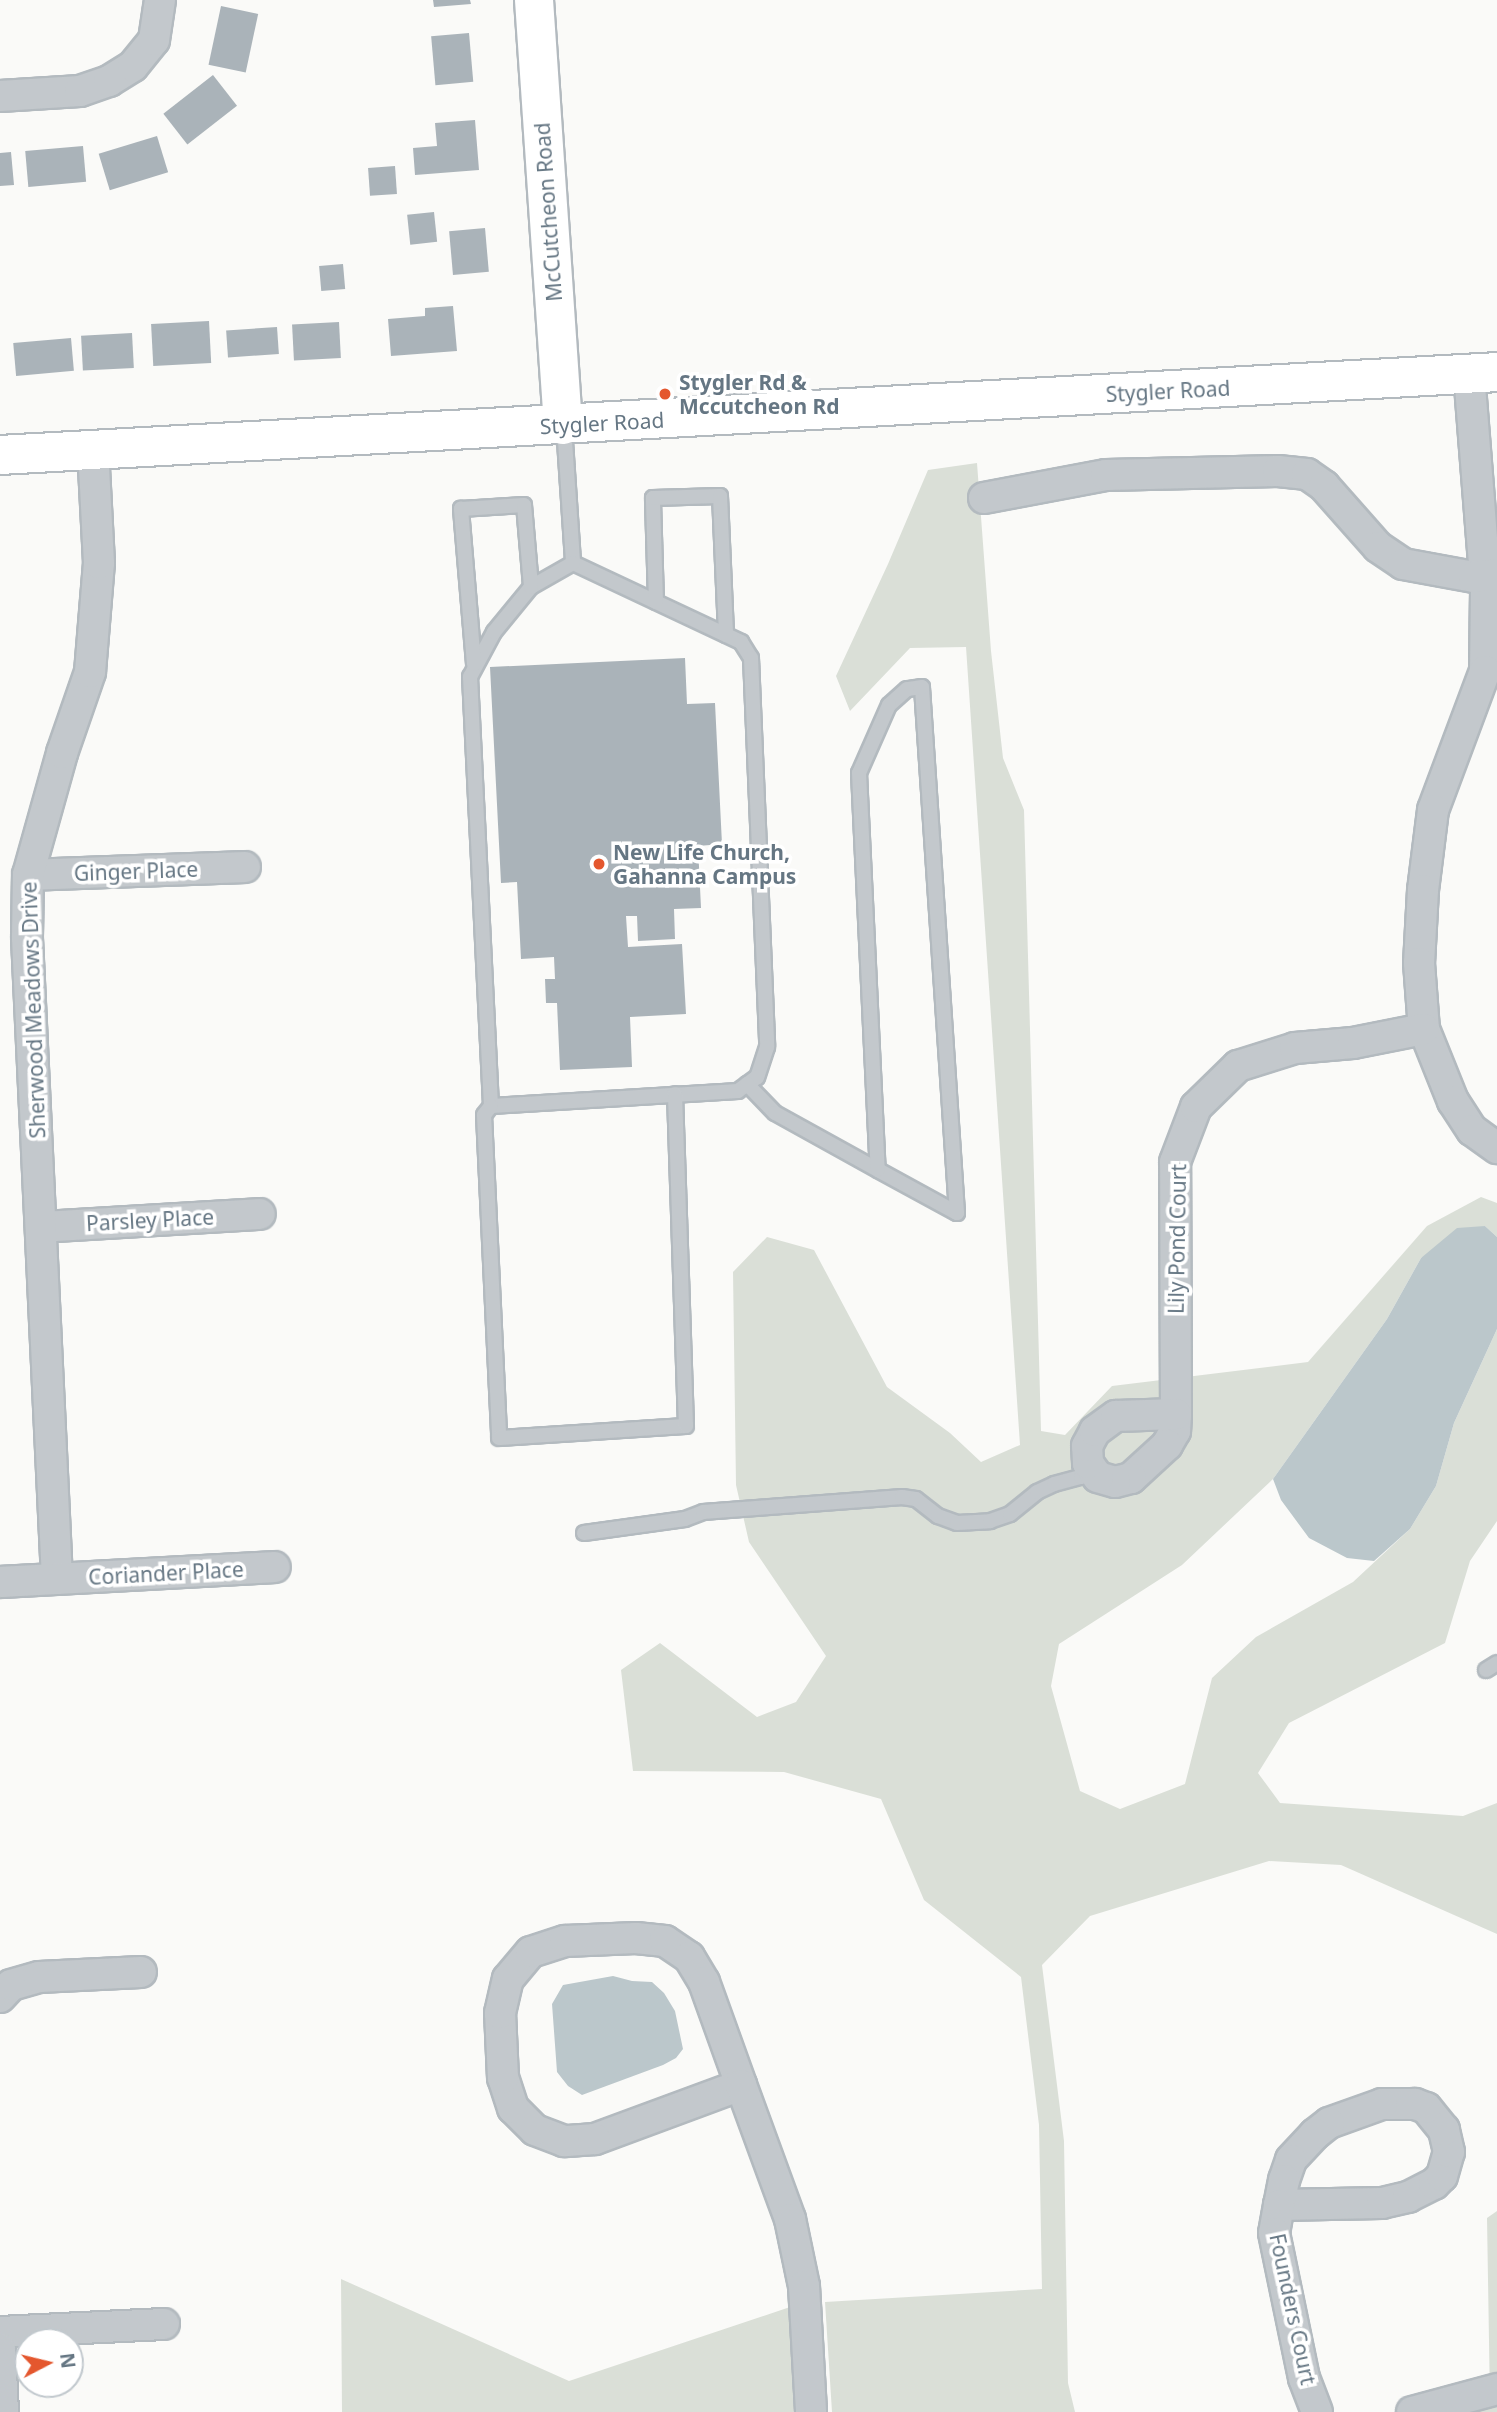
<!DOCTYPE html>
<html>
<head>
<meta charset="utf-8">
<style>
	body { margin:0 }
	#map { position:relative; width:1497px; height:2412px; overflow:hidden; background:#fafaf8; font-family:"Noto Sans",sans-serif }
	div>[style] { position:absolute }
	.green>* { inset:0; background:#dadfd7 }
	.water>* { inset:0; background:#bbc7cb }
	.building>* { inset:0; background:#aab3b9; transform-origin:0 0 }
	.roads { filter:drop-shadow(2px 0 #b3babf) drop-shadow(-2px 0 #b3babf) drop-shadow(0 2px #b3babf) drop-shadow(0 -2px #b3babf) }
	.lane>* { height:14px; margin:-7px; padding:0 7px; transform-origin:7px; border-radius:7px; background:#c3c8cc }
	.street>* { height:30px; margin:-15px; padding:0 15px; transform-origin:15px; border-radius:15px; background:#c3c8cc }
	.secondary>* { height:38px; margin:-19px; padding:0 19px; transform-origin:19px; border-radius:19px; background:#fff }
	.dots>* { width:19px; height:19px; translate:-50% -50%; box-sizing:border-box; border:4px solid #fff; border-radius:50% }
	span { translate:-50% -50%; white-space:nowrap; text-align:center; line-height:1.15; -webkit-text-stroke:7px #fff; paint-order:stroke }
	.street-label { font-size:21px; color:#657683 }
	.poi-label { font-size:21px; color:#657683; font-weight:700 }
	.left { translate:0 -50%; text-align:left }
	.north { position:absolute; left:14px; top:2328px; width:70px; height:70px; box-sizing:border-box; background:#fff; border:2px solid #c1c8cd; border-radius:50%; rotate:83deg; font-size:19px; font-weight:700; line-height:28px; text-align:center; color:#657683 }
	.north::after { content:''; display:block; margin:auto; width:24px; height:32px; background:#e4572e; clip-path:polygon(50% 0,100% 100%,50% 72%,0 100%) }
</style>
</head>
<body>
<div id="map">
	<div class="green">
		<i style="clip-path:polygon(977px 463px,991px 651px,1003px 758px,1024px 810px,1041px 1431px,1065px 1435px,1112px 1386px,1308px 1362px,1427px 1226px,1481px 1197px,1497px 1203px,1497px 1237px,1485px 1226px,1421px 1258px,1387px 1319px,1273px 1479px,1182px 1565px,1059px 1644px,1051px 1686px,1080px 1791px,1120px 1809px,1185px 1784px,1212px 1678px,1256px 1637px,1353px 1582px,1410px 1529px,1436px 1486px,1454px 1423px,1497px 1329px,1497px 1521px,1470px 1561px,1445px 1643px,1289px 1723px,1258px 1773px,1280px 1803px,1463px 1816px,1497px 1803px,1497px 1934px,1341px 1865px,1269px 1861px,1090px 1916px,1042px 1965px,1064px 2141px,1068px 2383px,1075px 2412px,832px 2412px,825px 2302px,1042px 2289px,1039px 2125px,1021px 1977px,924px 1900px,881px 1799px,784px 1772px,633px 1771px,621px 1670px,660px 1643px,757px 1717px,796px 1702px,826px 1656px,749px 1542px,736px 1485px,733px 1272px,767px 1237px,814px 1250px,887px 1387px,950px 1433px,981px 1462px,1020px 1445px,966px 647px,910px 648px,850px 711px,836px 676px,888px 564px,928px 470px)"></i>
		<i style="clip-path:polygon(1497px 2211px,1497px 2412px,1460px 2412px,1490px 2403px,1487px 2218px)"></i>
		<i style="clip-path:polygon(341px 2279px,569px 2381px,796px 2305px,801px 2412px,342px 2412px)"></i>
	</div>
	<div class="water">
		<i style="clip-path:polygon(1485px 1226px,1497px 1237px,1497px 1329px,1454px 1423px,1436px 1486px,1410px 1529px,1374px 1561px,1347px 1558px,1309px 1538px,1281px 1500px,1273px 1479px,1387px 1319px,1421px 1258px,1457px 1228px)"></i>
		<i style="clip-path:polygon(613px 1976px,632px 1981px,652px 1982px,664px 1993px,675px 2011px,683px 2049px,676px 2058px,663px 2065px,582px 2095px,568px 2086px,557px 2072px,552px 2004px,563px 1985px)"></i>
	</div>
	<div class="building">
		<i style="clip-path:polygon(433px 0,470px 0,471px 4px,434px 7px)"></i>
		<i style="left:221px;top:6px;width:38px;height:60px;rotate:12deg"></i>
		<i style="left:469px;top:33px;width:49px;height:38px;rotate:85deg"></i>
		<i style="left:213px;top:75px;width:39px;height:63px;rotate:52deg"></i>
		<i style="clip-path:polygon(475px 120px,479px 170px,415px 175px,413px 148px,437px 146px,435px 123px)"></i>
		<i style="left:157px;top:136px;width:38px;height:61px;rotate:73deg"></i>
		<i style="left:83px;top:146px;width:36px;height:58px;rotate:85deg"></i>
		<i style="clip-path:polygon(11px 152px,14px 185px,0 186px,0 153px)"></i>
		<i style="left:395px;top:166px;width:28px;height:27px;rotate:86deg"></i>
		<i style="left:434px;top:212px;width:30px;height:27px;rotate:84deg"></i>
		<i style="left:485px;top:228px;width:44px;height:36px;rotate:85deg"></i>
		<i style="left:343px;top:264px;width:25px;height:24px;rotate:85deg"></i>
		<i style="clip-path:polygon(453px 306px,457px 351px,391px 356px,388px 319px,425px 316px,425px 308px)"></i>
		<i style="left:209px;top:321px;width:42px;height:58px;rotate:87deg"></i>
		<i style="left:339px;top:322px;width:36px;height:47px;rotate:87deg"></i>
		<i style="left:277px;top:327px;width:27px;height:51px;rotate:86deg"></i>
		<i style="left:132px;top:333px;width:35px;height:51px;rotate:87deg"></i>
		<i style="left:71px;top:338px;width:33px;height:58px;rotate:85deg"></i>
		<i style="clip-path:polygon(685px 658px,687px 704px,715px 703px,722px 844px,698px 846px,701px 908px,674px 909px,675px 939px,638px 941px,637px 916px,626px 916px,628px 947px,682px 944px,686px 1014px,630px 1017px,632px 1067px,560px 1070px,557px 1003px,546px 1003px,545px 979px,555px 979px,554px 957px,521px 959px,517px 882px,501px 883px,490px 667px)"></i>
	</div>
	<div class="roads">
		<div class="lane">
			<i style="left:564px;top:426px;width:137px;rotate:86.2deg"></i>
			<i style="left:573px;top:563px;width:186px;rotate:25.2deg"></i>
			<i style="left:741px;top:642px;width:19px;rotate:58deg"></i>
			<i style="left:751px;top:658px;width:389px;rotate:87.6deg"></i>
			<i style="left:767px;top:1047px;width:32px;rotate:108deg"></i>
			<i style="left:757px;top:1077px;width:24px;rotate:144deg"></i>
			<i style="left:738px;top:1091px;width:247px;rotate:176.5deg"></i>
			<i style="left:491px;top:1106px;width:430px;rotate:-92.8deg"></i>
			<i style="left:470px;top:677px;width:51px;rotate:-61.9deg"></i>
			<i style="left:494px;top:632px;width:58px;rotate:-50.6deg"></i>
			<i style="left:531px;top:587px;width:48px;rotate:-29.7deg"></i>
			<i style="left:656px;top:602px;width:104px;rotate:-91.7deg"></i>
			<i style="left:653px;top:498px;width:67px;rotate:-1.7deg"></i>
			<i style="left:720px;top:496px;width:139px;rotate:87.5deg"></i>
			<i style="left:474px;top:664px;width:156px;rotate:-94.8deg"></i>
			<i style="left:461px;top:509px;width:63px;rotate:-3.6deg"></i>
			<i style="left:524px;top:505px;width:82px;rotate:85.1deg"></i>
			<i style="left:747px;top:1084px;width:40px;rotate:46deg"></i>
			<i style="left:775px;top:1113px;width:118px;rotate:29deg"></i>
			<i style="left:878px;top:1170px;width:90px;rotate:28.6deg"></i>
			<i style="left:957px;top:1213px;width:527px;rotate:-93.81deg"></i>
			<i style="left:922px;top:687px;width:15px;rotate:172deg"></i>
			<i style="left:907px;top:689px;width:24px;rotate:138deg"></i>
			<i style="left:889px;top:705px;width:74px;rotate:113.8deg"></i>
			<i style="left:859px;top:773px;width:397px;rotate:87.3deg"></i>
			<i style="left:491px;top:1106px;width:11px;rotate:128deg"></i>
			<i style="left:484px;top:1115px;width:323px;rotate:87.3deg"></i>
			<i style="left:499px;top:1438px;width:187px;rotate:-3.7deg"></i>
			<i style="left:686px;top:1426px;width:332px;rotate:-91.9deg"></i>
			<i style="left:584px;top:1533px;width:102px;rotate:-7.9deg"></i>
			<i style="left:685px;top:1519px;width:19px;rotate:-21deg"></i>
			<i style="left:703px;top:1512px;width:200px;rotate:-4.3deg"></i>
			<i style="left:902px;top:1497px;width:14px;rotate:8deg"></i>
			<i style="left:916px;top:1499px;width:28px;rotate:38deg"></i>
			<i style="left:938px;top:1516px;width:20px;rotate:20deg"></i>
			<i style="left:957px;top:1523px;width:33px;rotate:-3deg"></i>
			<i style="left:990px;top:1521px;width:21px;rotate:-19deg"></i>
			<i style="left:1010px;top:1514px;width:35px;rotate:-39deg"></i>
			<i style="left:1037px;top:1492px;width:19px;rotate:-25deg"></i>
			<i style="left:1054px;top:1484px;width:28px;rotate:-15deg"></i>
			<i style="left:1081px;top:1477px;width:16px;rotate:-63deg"></i>
			<i style="left:1486px;top:1670px;width:13px;rotate:-32deg"></i>
		</div>
		<div class="street">
			<i style="left:0;top:96px;width:80px;rotate:-3.6deg"></i>
			<i style="left:80px;top:91px;width:31px;rotate:-19deg"></i>
			<i style="left:109px;top:81px;width:28px;rotate:-32deg"></i>
			<i style="left:133px;top:66px;width:33px;rotate:-51deg"></i>
			<i style="left:154px;top:40px;width:40px;rotate:-81.5deg"></i>
			<i style="left:1469px;top:373px;width:219px;rotate:85.5deg"></i>
			<i style="left:1486px;top:591px;width:80px;rotate:90.7deg"></i>
			<i style="left:1485px;top:671px;width:148px;rotate:110.5deg"></i>
			<i style="left:1433px;top:810px;width:81px;rotate:97.1deg"></i>
			<i style="left:1423px;top:890px;width:73px;rotate:93.1deg"></i>
			<i style="left:1419px;top:963px;width:66px;rotate:85.7deg"></i>
			<i style="left:1424px;top:1029px;width:78px;rotate:68.1deg"></i>
			<i style="left:1453px;top:1101px;width:35px;rotate:57deg"></i>
			<i style="left:1472px;top:1130px;width:31px;rotate:36deg"></i>
			<i style="left:984px;top:498px;width:124px;rotate:-10.7deg"></i>
			<i style="left:1106px;top:475px;width:172px;rotate:-1.3deg"></i>
			<i style="left:1278px;top:471px;width:29px;rotate:6deg"></i>
			<i style="left:1307px;top:474px;width:21px;rotate:35deg"></i>
			<i style="left:1324px;top:486px;width:81px;rotate:48.5deg"></i>
			<i style="left:1378px;top:547px;width:30px;rotate:34deg"></i>
			<i style="left:1403px;top:564px;width:72px;rotate:10.4deg"></i>
			<i style="left:1474px;top:577px;width:23px;rotate:-7deg"></i>
			<i style="left:28px;top:875px;width:217px;rotate:-2.1deg"></i>
			<i style="left:41px;top:1227px;width:219px;rotate:-3.4deg"></i>
			<i style="left:1176px;top:1414px;width:252px;rotate:-90.2deg"></i>
			<i style="left:1175px;top:1162px;width:59px;rotate:-69.1deg"></i>
			<i style="left:1196px;top:1107px;width:59px;rotate:-44.3deg"></i>
			<i style="left:1238px;top:1066px;width:60px;rotate:-17.5deg"></i>
			<i style="left:1295px;top:1048px;width:58px;rotate:-4.9deg"></i>
			<i style="left:1353px;top:1043px;width:72px;rotate:-11.2deg"></i>
			<i style="left:1176px;top:1414px;width:17px;rotate:93deg"></i>
			<i style="left:1175px;top:1431px;width:16px;rotate:120deg"></i>
			<i style="left:1167px;top:1445px;width:49px;rotate:137.5deg"></i>
			<i style="left:1131px;top:1478px;width:16px;rotate:166deg"></i>
			<i style="left:1115px;top:1482px;width:18px;rotate:-164deg"></i>
			<i style="left:1098px;top:1477px;width:17px;rotate:-126deg"></i>
			<i style="left:1088px;top:1463px;width:17px;rotate:-93deg"></i>
			<i style="left:1087px;top:1446px;width:17px;rotate:-62deg"></i>
			<i style="left:1095px;top:1431px;width:26px;rotate:-36deg"></i>
			<i style="left:1116px;top:1416px;width:60px;rotate:-1.9deg"></i>
			<i style="left:57px;top:1579px;width:643px;rotate:-92.68deg"></i>
			<i style="left:27px;top:937px;width:62px;rotate:-89.1deg"></i>
			<i style="left:28px;top:875px;width:127px;rotate:-74.4deg"></i>
			<i style="left:62px;top:753px;width:86px;rotate:-70.9deg"></i>
			<i style="left:90px;top:672px;width:109px;rotate:-85.3deg"></i>
			<i style="left:99px;top:563px;width:113px;rotate:-93deg"></i>
			<i style="left:0;top:1582px;width:275px;rotate:-3.1deg"></i>
			<i style="left:636px;top:1938px;width:29px;rotate:6deg"></i>
			<i style="left:665px;top:1941px;width:29px;rotate:34deg"></i>
			<i style="left:689px;top:1957px;width:29px;rotate:59deg"></i>
			<i style="left:704px;top:1982px;width:109px;rotate:70.2deg"></i>
			<i style="left:741px;top:2085px;width:156px;rotate:159.7deg"></i>
			<i style="left:595px;top:2139px;width:31px;rotate:176deg"></i>
			<i style="left:564px;top:2141px;width:31px;rotate:-159deg"></i>
			<i style="left:535px;top:2130px;width:31px;rotate:-135deg"></i>
			<i style="left:513px;top:2108px;width:32px;rotate:-108deg"></i>
			<i style="left:503px;top:2078px;width:65px;rotate:-92.6deg"></i>
			<i style="left:500px;top:2013px;width:35px;rotate:-77deg"></i>
			<i style="left:508px;top:1979px;width:35px;rotate:-50deg"></i>
			<i style="left:531px;top:1952px;width:36px;rotate:-18deg"></i>
			<i style="left:565px;top:1941px;width:71px;rotate:-2.4deg"></i>
			<i style="left:0;top:1997px;width:16px;rotate:-47deg"></i>
			<i style="left:11px;top:1985px;width:29px;rotate:-16deg"></i>
			<i style="left:39px;top:1977px;width:102px;rotate:-2.8deg"></i>
			<i style="left:741px;top:2085px;width:143px;rotate:69.9deg"></i>
			<i style="left:790px;top:2219px;width:68px;rotate:78.2deg"></i>
			<i style="left:804px;top:2286px;width:126px;rotate:86.8deg"></i>
			<i style="left:1279px;top:2205px;width:103px;rotate:-1.1deg"></i>
			<i style="left:1382px;top:2203px;width:27px;rotate:-13deg"></i>
			<i style="left:1408px;top:2197px;width:29px;rotate:-27deg"></i>
			<i style="left:1434px;top:2184px;width:11px;rotate:-45deg"></i>
			<i style="left:1442px;top:2176px;width:25px;rotate:-74deg"></i>
			<i style="left:1449px;top:2152px;width:23px;rotate:-103deg"></i>
			<i style="left:1444px;top:2130px;width:28px;rotate:-129deg"></i>
			<i style="left:1426px;top:2108px;width:12px;rotate:-160deg"></i>
			<i style="left:1415px;top:2104px;width:33px;rotate:180deg"></i>
			<i style="left:1382px;top:2104px;width:56px;rotate:160.3deg"></i>
			<i style="left:1329px;top:2123px;width:18px;rotate:142deg"></i>
			<i style="left:1315px;top:2134px;width:35px;rotate:133deg"></i>
			<i style="left:1291px;top:2160px;width:21px;rotate:109deg"></i>
			<i style="left:1284px;top:2180px;width:25px;rotate:101deg"></i>
			<i style="left:1279px;top:2205px;width:28px;rotate:100deg"></i>
			<i style="left:1274px;top:2233px;width:148px;rotate:78.3deg"></i>
			<i style="left:1304px;top:2378px;width:36px;rotate:69deg"></i>
			<i style="left:0;top:2332px;width:164px;rotate:-2.8deg"></i>
			<i style="left:0;top:2349px;width:63px;rotate:87.3deg"></i>
			<i style="left:1412px;top:2412px;width:88px;rotate:-15.1deg"></i>
		</div>
		<div class="secondary">
			<i style="left:534px;top:0;width:426px;rotate:86.1deg"></i>
			<i style="left:0;top:455px;width:1499px;rotate:-3.17deg"></i>
		</div>
	</div>
	<div class="dots">
		<i style="left:665px;top:394px;background:#e4572e"></i>
		<i style="left:599px;top:864px;background:#e4572e"></i>
	</div>
	<div class="street-label">
		<span style="left:548px;top:212px;rotate:-94deg">McCutcheon Road</span>
		<span style="left:1168px;top:391px;rotate:-3deg">Stygler Road</span>
		<span style="left:602px;top:423px;rotate:-3deg">Stygler Road</span>
		<span style="left:136px;top:871px;rotate:-2deg">Ginger Place</span>
		<span style="left:33px;top:1010px;rotate:-92deg">Sherwood Meadows Drive</span>
		<span style="left:150px;top:1220px;rotate:-3deg">Parsley Place</span>
		<span style="left:1177px;top:1239px;rotate:-89deg">Lily Pond Court</span>
		<span style="left:166px;top:1573px;rotate:-3deg">Coriander Place</span>
		<span style="left:1293px;top:2309px;rotate:78deg">Founders Court</span>
	</div>
	<div class="poi-label">
		<span class="left" style="left:679px;top:394px">Stygler Rd &amp;<br>Mccutcheon Rd</span>
		<span class="left" style="left:613px;top:864px">New Life Church,<br>Gahanna Campus</span>
	</div>
	<div class="north">N</div>
</div>
</body>
</html>
